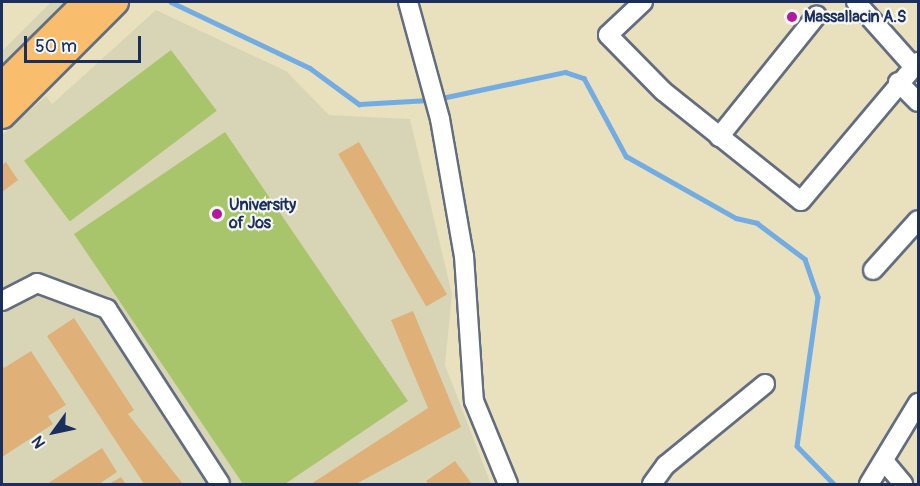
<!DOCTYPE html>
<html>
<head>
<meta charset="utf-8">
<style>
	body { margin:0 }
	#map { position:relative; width:920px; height:486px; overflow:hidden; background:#e9e1be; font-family:Pangolin,sans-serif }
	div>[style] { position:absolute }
	.built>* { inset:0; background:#d8d5b7 }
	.green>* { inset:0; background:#a9c56b; transform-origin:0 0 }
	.stream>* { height:4.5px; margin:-2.25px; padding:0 2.25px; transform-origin:2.25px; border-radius:2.25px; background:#72ace2 }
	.building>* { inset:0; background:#dfb078; transform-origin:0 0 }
	.roads { filter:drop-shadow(2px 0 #636d80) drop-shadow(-2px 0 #636d80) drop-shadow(0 2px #636d80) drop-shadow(0 -2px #636d80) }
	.minor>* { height:18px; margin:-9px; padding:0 9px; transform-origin:9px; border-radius:9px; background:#fff }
	.highway>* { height:26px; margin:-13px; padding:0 13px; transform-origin:13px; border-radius:13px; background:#f9be6d }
	.dots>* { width:16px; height:16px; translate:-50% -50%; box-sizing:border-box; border:3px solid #f6f6f2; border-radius:50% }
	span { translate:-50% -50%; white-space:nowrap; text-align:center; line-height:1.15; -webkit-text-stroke:4.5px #f6f6f2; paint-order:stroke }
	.poi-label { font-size:16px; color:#1b2f5e; font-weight:700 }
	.left { translate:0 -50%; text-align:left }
	.frame { position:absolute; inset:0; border:3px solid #1b2f5e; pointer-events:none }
	.north { position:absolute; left:24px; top:402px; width:60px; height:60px; -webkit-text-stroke:4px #f6f6f2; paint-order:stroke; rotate:237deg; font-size:16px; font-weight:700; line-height:24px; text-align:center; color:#1b2f5e }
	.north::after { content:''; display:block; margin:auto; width:21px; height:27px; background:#1b2f5e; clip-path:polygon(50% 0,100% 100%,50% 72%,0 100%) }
	.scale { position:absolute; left:24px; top:36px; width:117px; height:27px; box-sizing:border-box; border:3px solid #1b2f5e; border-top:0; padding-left:8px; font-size:18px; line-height:21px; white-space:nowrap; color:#1b2f5e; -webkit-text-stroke:4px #f6f6f2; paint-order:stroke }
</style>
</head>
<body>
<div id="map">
	<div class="built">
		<i style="clip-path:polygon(51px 2px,107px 2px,2px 105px,2px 51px)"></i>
		<i style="clip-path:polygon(156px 10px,286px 71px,329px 115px,410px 119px,452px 294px,445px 365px,491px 484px,2px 484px,2px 135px,46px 96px,52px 104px)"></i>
	</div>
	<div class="green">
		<i style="left:171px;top:50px;width:76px;height:184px;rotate:53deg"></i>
		<i style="clip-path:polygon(225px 132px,408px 401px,285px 484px,243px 484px,74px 234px)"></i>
	</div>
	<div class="stream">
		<i style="left:171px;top:2px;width:154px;rotate:25.4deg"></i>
		<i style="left:310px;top:68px;width:61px;rotate:36.3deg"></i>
		<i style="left:359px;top:104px;width:70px;rotate:-3.3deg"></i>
		<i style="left:437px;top:99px;width:131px;rotate:-11.9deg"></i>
		<i style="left:565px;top:72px;width:20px;rotate:18deg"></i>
		<i style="left:584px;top:78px;width:89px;rotate:61.7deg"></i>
		<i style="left:626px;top:156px;width:126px;rotate:29.4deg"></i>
		<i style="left:736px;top:218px;width:22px;rotate:13deg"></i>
		<i style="left:757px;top:223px;width:60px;rotate:36.9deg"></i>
		<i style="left:805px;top:259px;width:40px;rotate:71.1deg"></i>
		<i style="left:818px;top:297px;width:150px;rotate:98deg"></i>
		<i style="left:797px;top:446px;width:53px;rotate:45.8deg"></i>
	</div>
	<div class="building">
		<i style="left:359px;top:142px;width:176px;height:24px;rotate:60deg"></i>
		<i style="clip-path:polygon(6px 162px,18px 180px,2px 192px,2px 165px)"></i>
		<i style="clip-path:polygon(413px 311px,461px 427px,356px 484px,311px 484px,428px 408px,391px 320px)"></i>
		<i style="clip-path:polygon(74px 318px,134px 410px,128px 414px,183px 484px,144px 484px,47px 336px)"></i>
		<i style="clip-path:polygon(31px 351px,66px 405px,48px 416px,53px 424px,2px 457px,2px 364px,4px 368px)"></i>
		<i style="clip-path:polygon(102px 448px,117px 472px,99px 484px,47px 484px)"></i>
		<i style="clip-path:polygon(455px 461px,472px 484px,429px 484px,426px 481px)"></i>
		<i style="clip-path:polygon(121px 477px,126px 484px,109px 484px)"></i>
	</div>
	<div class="roads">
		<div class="minor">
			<i style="left:408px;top:2px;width:121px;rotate:74.7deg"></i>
			<i style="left:440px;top:119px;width:139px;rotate:80.1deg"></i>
			<i style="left:464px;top:256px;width:145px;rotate:86.1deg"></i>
			<i style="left:474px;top:401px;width:90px;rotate:67.7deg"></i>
			<i style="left:643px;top:2px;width:48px;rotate:136.7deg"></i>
			<i style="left:608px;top:35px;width:78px;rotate:45.5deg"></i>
			<i style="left:663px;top:91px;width:176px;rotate:38.6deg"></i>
			<i style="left:801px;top:201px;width:182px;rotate:-49.9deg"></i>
			<i style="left:856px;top:2px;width:86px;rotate:48.3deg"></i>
			<i style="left:898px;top:82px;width:28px;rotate:45deg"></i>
			<i style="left:719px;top:137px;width:156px;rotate:-51.2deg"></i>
			<i style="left:873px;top:270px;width:67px;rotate:-48deg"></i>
			<i style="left:2px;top:301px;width:39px;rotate:-27deg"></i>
			<i style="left:37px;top:283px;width:75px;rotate:20.4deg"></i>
			<i style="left:107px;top:309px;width:208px;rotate:57.1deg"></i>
			<i style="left:884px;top:461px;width:30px;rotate:50deg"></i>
			<i style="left:652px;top:484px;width:24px;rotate:-54deg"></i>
			<i style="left:666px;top:465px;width:128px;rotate:-39.3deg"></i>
			<i style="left:869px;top:484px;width:95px;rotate:-58.8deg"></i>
		</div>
		<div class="highway">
			<i style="left:2px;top:86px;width:120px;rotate:-44.7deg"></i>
			<i style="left:2px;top:115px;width:160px;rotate:-45deg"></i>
		</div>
	</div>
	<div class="dots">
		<i style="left:792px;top:17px;background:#b5179e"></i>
		<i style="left:217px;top:214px;background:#b5179e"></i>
	</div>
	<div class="poi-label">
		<span class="left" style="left:804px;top:17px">Massallacin A.S</span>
		<span class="left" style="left:229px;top:214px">University<br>of Jos</span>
	</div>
	<div class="frame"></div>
	<div class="north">N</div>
	<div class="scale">50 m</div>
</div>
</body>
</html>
